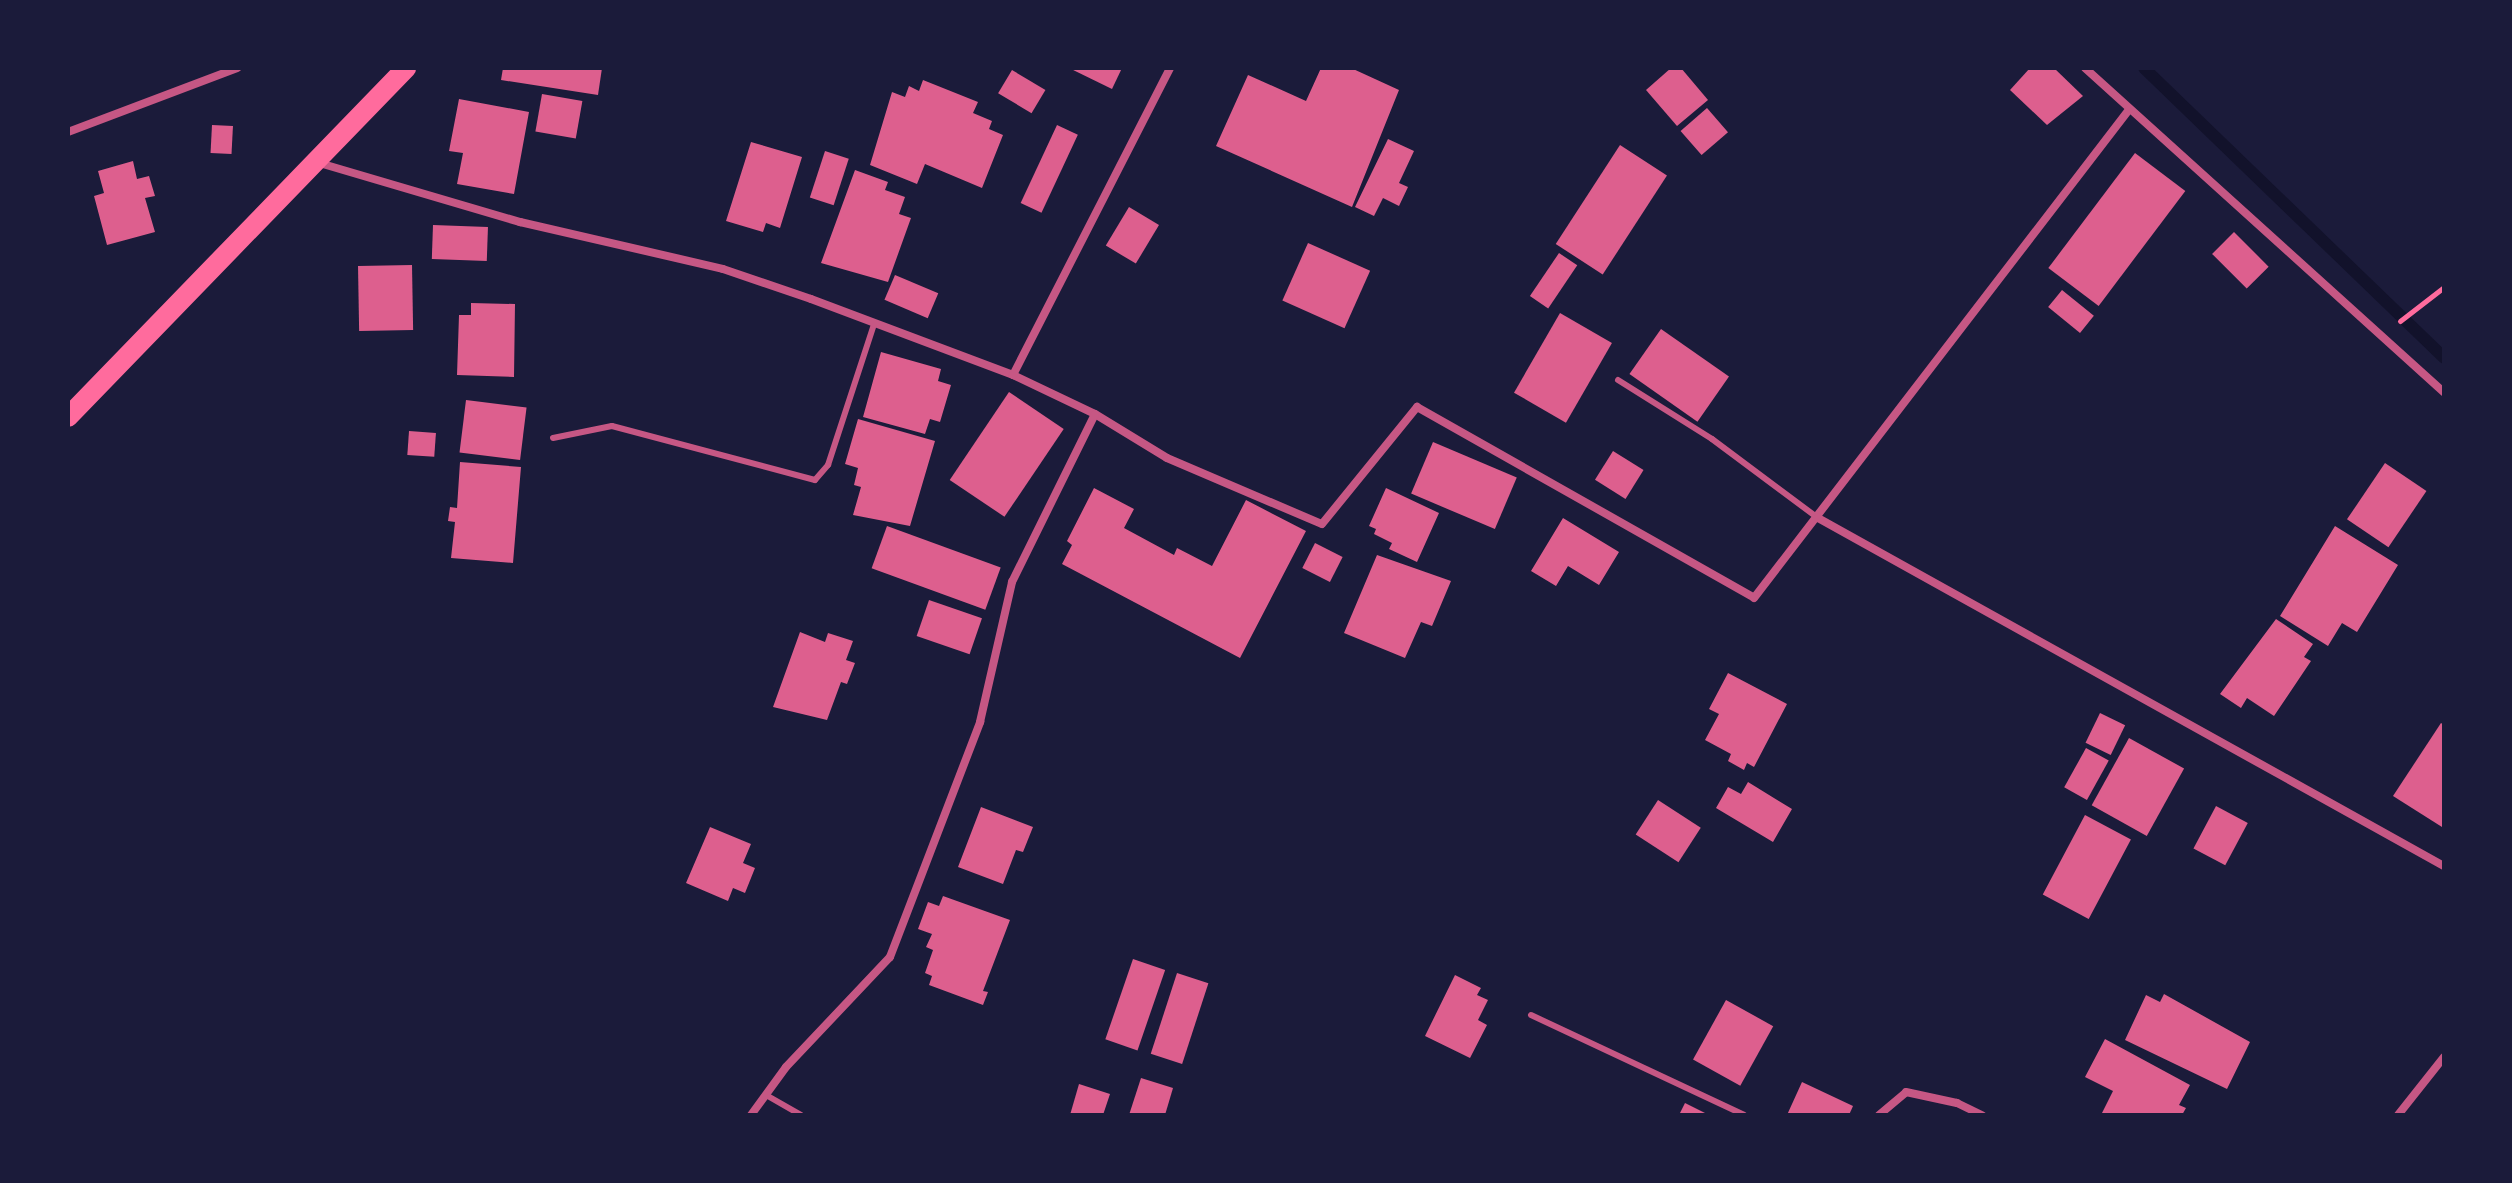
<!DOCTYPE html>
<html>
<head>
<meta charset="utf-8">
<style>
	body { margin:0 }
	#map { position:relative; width:2512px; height:1183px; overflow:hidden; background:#1b1b3a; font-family:"DM Sans",sans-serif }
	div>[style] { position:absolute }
	.stream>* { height:12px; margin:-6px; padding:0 6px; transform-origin:6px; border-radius:6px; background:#12122b }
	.building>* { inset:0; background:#dd5f8e; transform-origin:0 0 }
	.path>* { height:5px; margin:-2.5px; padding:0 2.5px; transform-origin:2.5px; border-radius:2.5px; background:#ff6b9d }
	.service>* { height:6px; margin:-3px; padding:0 3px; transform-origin:3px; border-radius:3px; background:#c65784 }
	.minor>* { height:8px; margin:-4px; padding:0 4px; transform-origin:4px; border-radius:4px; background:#c65784 }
	.primary>* { height:20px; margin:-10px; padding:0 10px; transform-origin:10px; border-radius:10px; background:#ff6b9d }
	span { translate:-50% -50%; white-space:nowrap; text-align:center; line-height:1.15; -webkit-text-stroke:8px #1b1b3a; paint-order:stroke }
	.frame { position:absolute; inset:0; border:70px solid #1b1b3a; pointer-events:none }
</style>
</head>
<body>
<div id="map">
	<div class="stream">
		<i style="left:2144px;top:68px;width:417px;rotate:44deg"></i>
	</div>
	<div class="building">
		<i style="clip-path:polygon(503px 68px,602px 68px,598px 95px,501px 80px)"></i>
		<i style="clip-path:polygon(1069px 68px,1122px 68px,1112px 89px)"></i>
		<i style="clip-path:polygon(1321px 68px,1351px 68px,1399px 90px,1352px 207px,1216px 146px,1248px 75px,1306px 101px)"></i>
		<i style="clip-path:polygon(1671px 68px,1681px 68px,1708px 100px,1677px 126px,1646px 90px)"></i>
		<i style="clip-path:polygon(2030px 68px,2054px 68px,2083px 96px,2047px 125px,2010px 90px)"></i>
		<i style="left:1012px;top:70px;width:39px;height:27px;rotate:31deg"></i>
		<i style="clip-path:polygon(923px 80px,978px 102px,973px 113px,992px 121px,989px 129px,1003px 135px,982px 188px,925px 164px,917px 184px,870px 165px,892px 92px,905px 97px,909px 86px,919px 91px)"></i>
		<i style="left:542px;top:94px;width:41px;height:38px;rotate:10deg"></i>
		<i style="clip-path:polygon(459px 99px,529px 112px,514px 194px,457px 184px,463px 153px,449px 151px)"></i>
		<i style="left:1707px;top:108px;width:32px;height:35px;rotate:49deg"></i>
		<i style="left:212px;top:125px;width:21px;height:28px;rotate:3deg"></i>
		<i style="left:1057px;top:125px;width:23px;height:86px;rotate:25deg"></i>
		<i style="clip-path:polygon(1388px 139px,1414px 151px,1399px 183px,1408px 187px,1399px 206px,1383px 198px,1374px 216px,1355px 207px)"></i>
		<i style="clip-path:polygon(751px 142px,802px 157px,780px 228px,766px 223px,763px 232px,726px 221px)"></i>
		<i style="left:1620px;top:145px;width:56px;height:118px;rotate:33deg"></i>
		<i style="left:825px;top:151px;width:25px;height:49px;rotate:18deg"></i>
		<i style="left:2135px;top:153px;width:63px;height:144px;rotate:37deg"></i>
		<i style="clip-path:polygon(133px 161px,137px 179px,149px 176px,155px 196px,145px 198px,155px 232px,107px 245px,94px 196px,104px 193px,98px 171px)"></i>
		<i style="clip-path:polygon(855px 170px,888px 182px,885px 190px,905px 197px,899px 214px,911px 218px,888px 282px,821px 263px)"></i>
		<i style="left:1129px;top:207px;width:35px;height:45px;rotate:31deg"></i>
		<i style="left:433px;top:225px;width:55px;height:34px;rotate:2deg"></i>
		<i style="left:2234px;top:232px;width:49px;height:31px;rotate:45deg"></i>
		<i style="left:1308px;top:243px;width:68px;height:63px;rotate:24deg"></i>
		<i style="left:1559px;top:253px;width:22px;height:52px;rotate:34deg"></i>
		<i style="left:412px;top:265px;width:65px;height:54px;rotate:89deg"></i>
		<i style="left:895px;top:275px;width:47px;height:27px;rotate:23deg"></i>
		<i style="left:2062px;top:290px;width:41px;height:22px;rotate:39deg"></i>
		<i style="clip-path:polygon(471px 303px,515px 304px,514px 377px,457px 375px,459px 315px,471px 315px)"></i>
		<i style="left:1560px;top:313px;width:60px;height:92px;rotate:30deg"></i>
		<i style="left:1661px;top:329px;width:83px;height:55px;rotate:35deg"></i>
		<i style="clip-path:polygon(881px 352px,941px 369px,938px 381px,951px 385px,940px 422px,930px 419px,925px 434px,863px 417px)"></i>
		<i style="left:1009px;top:392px;width:66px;height:106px;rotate:34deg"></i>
		<i style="left:466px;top:400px;width:61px;height:53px;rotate:7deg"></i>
		<i style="clip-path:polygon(858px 419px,935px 441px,910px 526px,853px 515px,861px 487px,854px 485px,858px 468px,845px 464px)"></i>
		<i style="left:409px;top:431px;width:27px;height:24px;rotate:4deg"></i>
		<i style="left:1433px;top:442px;width:91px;height:56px;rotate:23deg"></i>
		<i style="left:1613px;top:451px;width:36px;height:34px;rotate:32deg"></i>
		<i style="clip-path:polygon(460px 462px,521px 467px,513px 563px,451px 558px,455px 522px,448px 521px,450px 507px,457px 508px)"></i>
		<i style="left:2385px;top:463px;width:50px;height:68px;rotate:34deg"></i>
		<i style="clip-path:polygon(1094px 488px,1134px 509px,1124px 528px,1174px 555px,1177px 548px,1212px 566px,1246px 500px,1306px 531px,1240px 658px,1062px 564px,1072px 545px,1067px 541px)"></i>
		<i style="clip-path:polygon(1386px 488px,1439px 513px,1417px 562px,1389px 549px,1392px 543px,1374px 534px,1376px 529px,1369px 526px)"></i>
		<i style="clip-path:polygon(1563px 518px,1619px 552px,1599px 585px,1568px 566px,1556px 586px,1531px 571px)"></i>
		<i style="left:887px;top:526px;width:121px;height:45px;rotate:20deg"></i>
		<i style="clip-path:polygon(2335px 526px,2398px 565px,2357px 632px,2342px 623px,2328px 646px,2280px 616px)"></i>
		<i style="left:1315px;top:543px;width:31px;height:28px;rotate:27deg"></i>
		<i style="clip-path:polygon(1377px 555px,1451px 581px,1432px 626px,1421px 622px,1405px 658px,1344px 633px)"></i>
		<i style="left:929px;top:600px;width:56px;height:38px;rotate:19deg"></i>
		<i style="clip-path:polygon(2276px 619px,2313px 644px,2304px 657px,2311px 661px,2274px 716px,2247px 698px,2241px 708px,2220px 694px)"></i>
		<i style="clip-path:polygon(800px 632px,825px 642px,828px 633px,853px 641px,846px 660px,855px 663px,847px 684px,841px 682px,827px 720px,773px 707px)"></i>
		<i style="clip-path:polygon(1728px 673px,1787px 704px,1754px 767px,1747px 763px,1744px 770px,1728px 761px,1731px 754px,1705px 740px,1719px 714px,1709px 709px)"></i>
		<i style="left:2100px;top:713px;width:28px;height:33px;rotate:26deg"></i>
		<i style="clip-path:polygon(2441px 723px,2444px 725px,2442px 827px,2393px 796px)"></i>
		<i style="left:2129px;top:738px;width:63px;height:77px;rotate:29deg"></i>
		<i style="left:2086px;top:748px;width:26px;height:45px;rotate:29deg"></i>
		<i style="clip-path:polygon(1748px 782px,1792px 809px,1773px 842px,1716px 808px,1728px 787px,1741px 794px)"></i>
		<i style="left:1658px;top:800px;width:51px;height:41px;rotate:33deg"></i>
		<i style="left:2216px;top:806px;width:36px;height:48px;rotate:28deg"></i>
		<i style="clip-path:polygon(981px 807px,1033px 827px,1023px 852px,1016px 850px,1003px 884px,958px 867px)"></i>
		<i style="left:2085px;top:815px;width:52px;height:90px;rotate:28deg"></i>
		<i style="clip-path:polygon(710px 827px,751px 844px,743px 863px,755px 868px,745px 893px,733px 888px,728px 901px,686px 883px)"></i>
		<i style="clip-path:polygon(943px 896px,1010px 920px,983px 991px,988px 992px,983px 1005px,929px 985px,932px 976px,925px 973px,933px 950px,926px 947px,932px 934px,918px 929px,928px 902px,939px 906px)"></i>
		<i style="left:1133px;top:959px;width:34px;height:85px;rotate:19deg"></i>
		<i style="left:1177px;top:973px;width:33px;height:85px;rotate:18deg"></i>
		<i style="clip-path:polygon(1455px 975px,1481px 988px,1477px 995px,1488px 1000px,1478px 1020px,1487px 1025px,1470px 1058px,1425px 1036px)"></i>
		<i style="clip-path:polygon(2164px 994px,2250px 1042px,2227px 1089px,2125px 1040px,2146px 995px,2160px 1002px)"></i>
		<i style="left:1726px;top:1000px;width:54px;height:68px;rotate:29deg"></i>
		<i style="clip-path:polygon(2105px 1039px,2190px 1085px,2179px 1105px,2186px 1108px,2182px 1115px,2101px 1115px,2113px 1091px,2085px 1077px)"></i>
		<i style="clip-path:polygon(1141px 1078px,1173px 1088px,1165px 1115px,1129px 1115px)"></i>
		<i style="clip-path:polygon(1802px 1082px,1853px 1106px,1849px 1115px,1787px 1115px)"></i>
		<i style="clip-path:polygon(1079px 1084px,1110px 1094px,1103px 1115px,1070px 1115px)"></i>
		<i style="clip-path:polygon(1685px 1103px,1709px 1115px,1679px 1115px)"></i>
	</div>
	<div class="path">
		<i style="left:2400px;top:321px;width:56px;rotate:-37.7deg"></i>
	</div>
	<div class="service">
		<i style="left:1618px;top:380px;width:111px;rotate:32.1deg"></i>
		<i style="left:1712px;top:439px;width:132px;rotate:36.7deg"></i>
		<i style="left:553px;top:438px;width:60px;rotate:-11.5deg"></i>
		<i style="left:612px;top:426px;width:210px;rotate:14.9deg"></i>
		<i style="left:815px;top:480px;width:20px;rotate:-49deg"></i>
		<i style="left:828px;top:465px;width:148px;rotate:-71.9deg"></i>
		<i style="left:1531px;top:1015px;width:235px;rotate:25.1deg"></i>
		<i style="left:766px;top:1095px;width:40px;rotate:29.7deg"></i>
	</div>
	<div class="minor">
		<i style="left:2085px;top:68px;width:484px;rotate:42.1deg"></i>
		<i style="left:68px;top:132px;width:181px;rotate:-20.7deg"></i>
		<i style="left:316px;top:162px;width:213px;rotate:16.4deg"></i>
		<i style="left:520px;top:222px;width:208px;rotate:13deg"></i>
		<i style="left:723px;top:269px;width:93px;rotate:18.8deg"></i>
		<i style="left:811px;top:299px;width:216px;rotate:20.6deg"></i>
		<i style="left:1013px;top:375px;width:91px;rotate:25.4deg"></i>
		<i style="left:1095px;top:414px;width:84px;rotate:31.4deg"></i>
		<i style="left:1167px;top:458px;width:168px;rotate:23.1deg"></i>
		<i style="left:1322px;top:524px;width:151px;rotate:-50.9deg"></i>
		<i style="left:1417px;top:407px;width:387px;rotate:29.5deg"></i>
		<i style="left:1754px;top:598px;width:614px;rotate:-52.48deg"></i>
		<i style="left:1013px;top:375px;width:345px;rotate:-62.9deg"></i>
		<i style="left:1818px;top:518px;width:716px;rotate:29.07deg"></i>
		<i style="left:751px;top:1115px;width:59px;rotate:-53.9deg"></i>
		<i style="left:786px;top:1067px;width:151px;rotate:-46.6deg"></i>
		<i style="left:890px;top:957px;width:252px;rotate:-69deg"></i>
		<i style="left:980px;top:722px;width:144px;rotate:-77.1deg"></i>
		<i style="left:1012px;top:582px;width:187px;rotate:-63.7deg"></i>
		<i style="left:1879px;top:1115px;width:35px;rotate:-40deg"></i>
		<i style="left:1906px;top:1092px;width:52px;rotate:12.2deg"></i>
		<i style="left:1957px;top:1103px;width:28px;rotate:26deg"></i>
		<i style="left:2398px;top:1115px;width:74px;rotate:-51.6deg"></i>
	</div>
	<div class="primary">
		<i style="left:68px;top:417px;width:486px;rotate:-45.9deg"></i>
	</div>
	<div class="frame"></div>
</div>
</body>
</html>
